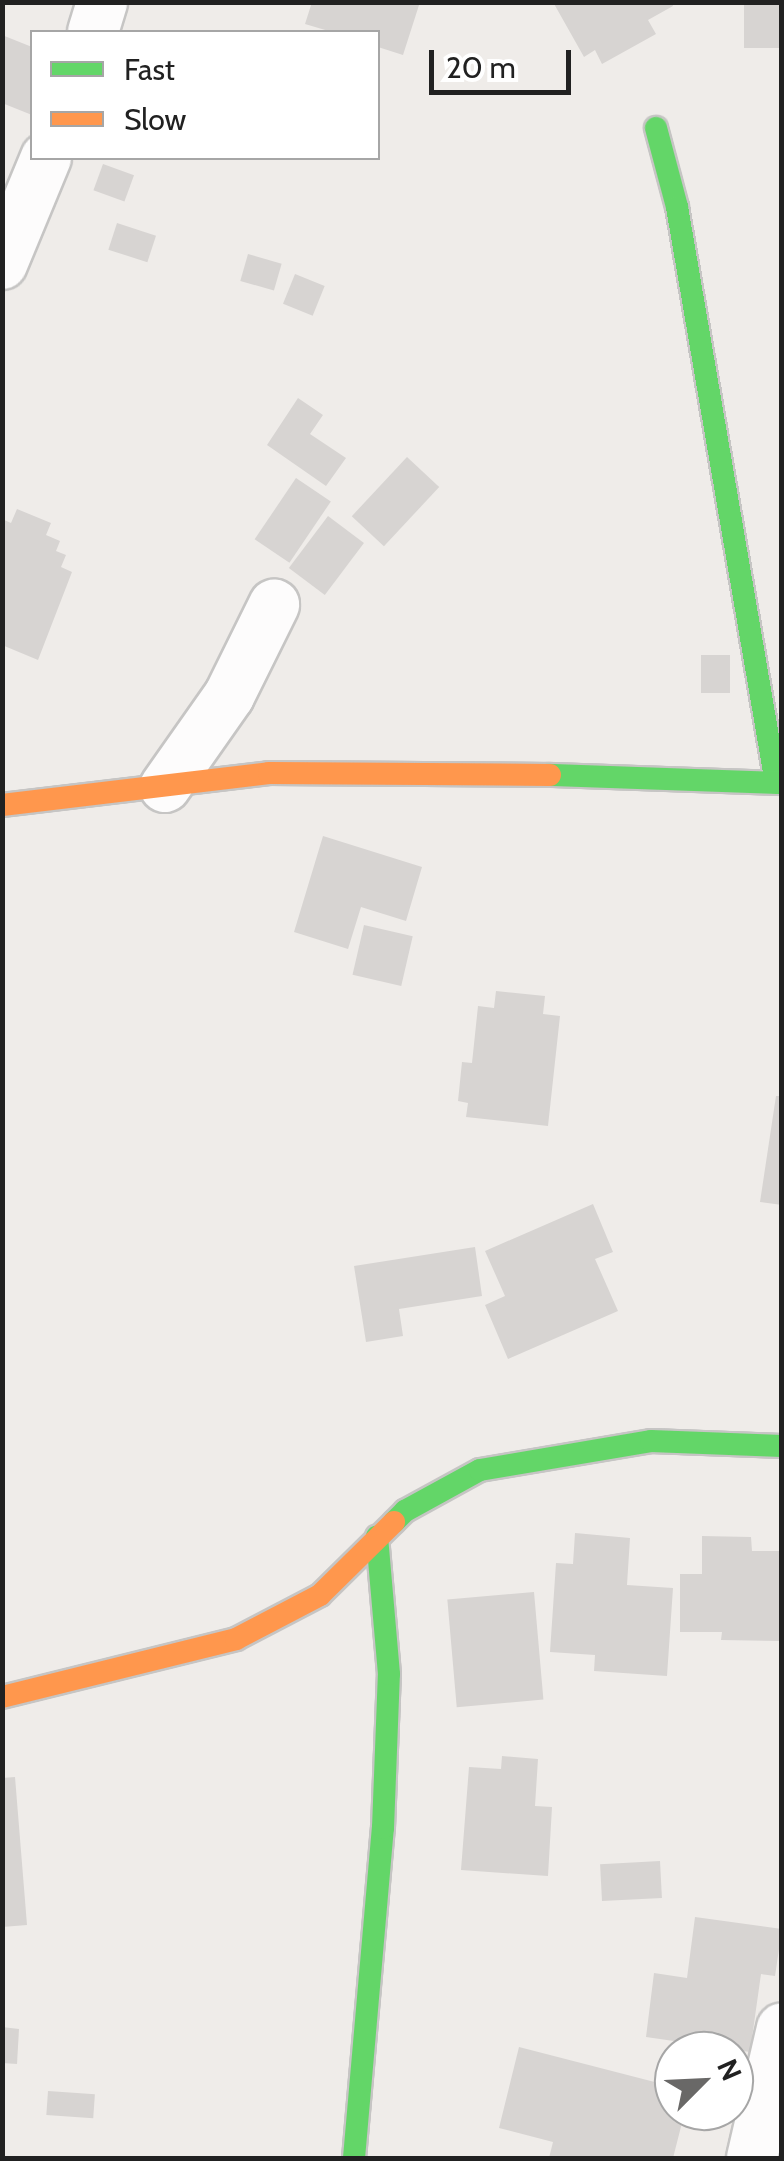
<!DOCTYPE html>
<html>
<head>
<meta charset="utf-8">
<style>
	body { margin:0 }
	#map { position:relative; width:784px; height:2161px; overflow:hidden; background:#efece9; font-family:Cabin,sans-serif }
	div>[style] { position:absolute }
	.building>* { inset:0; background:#d7d4d2; transform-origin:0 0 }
	.roads { filter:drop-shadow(2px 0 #c6c5c4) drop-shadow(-2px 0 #c6c5c4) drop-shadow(0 2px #c6c5c4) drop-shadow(0 -2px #c6c5c4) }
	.street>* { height:50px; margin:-25px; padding:0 25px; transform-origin:25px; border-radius:25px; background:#fdfcfc }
	.fast>* { height:22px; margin:-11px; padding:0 11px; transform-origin:11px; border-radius:11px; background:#63d668 }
	.slow>* { height:22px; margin:-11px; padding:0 11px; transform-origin:11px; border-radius:11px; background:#ff974d }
	span { translate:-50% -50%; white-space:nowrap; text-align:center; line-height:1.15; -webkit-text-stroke:8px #fff; paint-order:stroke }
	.frame { position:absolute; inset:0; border:5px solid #212121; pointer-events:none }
	.legend { position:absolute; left:30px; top:30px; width:350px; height:130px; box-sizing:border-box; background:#fff; border:2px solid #a6a6a6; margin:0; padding:12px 18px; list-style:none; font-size:30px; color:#212121 }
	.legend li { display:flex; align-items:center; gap:20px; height:50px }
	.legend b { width:50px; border:2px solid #a6a6a6 }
	.north { position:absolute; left:654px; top:2031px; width:100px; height:100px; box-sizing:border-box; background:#fff; border:2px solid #a6a6a6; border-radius:50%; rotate:66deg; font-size:28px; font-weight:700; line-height:40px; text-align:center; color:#212121 }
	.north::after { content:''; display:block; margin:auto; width:35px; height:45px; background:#696867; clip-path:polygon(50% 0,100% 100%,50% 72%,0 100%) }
	.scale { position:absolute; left:429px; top:50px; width:142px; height:45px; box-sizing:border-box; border:5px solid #212121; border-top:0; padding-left:12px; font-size:30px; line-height:35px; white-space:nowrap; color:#212121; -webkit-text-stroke:8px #fff; paint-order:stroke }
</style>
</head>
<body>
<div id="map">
	<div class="building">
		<i style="clip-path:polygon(312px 2px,420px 2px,403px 55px,378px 47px,378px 32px,332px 32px,305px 24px)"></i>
		<i style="clip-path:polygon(553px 2px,672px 2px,673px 6px,648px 20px,656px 34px,602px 64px,595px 50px,584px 57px)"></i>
		<i style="left:744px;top:2px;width:38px;height:46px"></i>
		<i style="clip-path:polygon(2px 35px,32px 47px,32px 115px,2px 103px)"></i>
		<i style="left:103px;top:164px;width:33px;height:28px;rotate:20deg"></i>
		<i style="left:117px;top:223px;width:41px;height:28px;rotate:18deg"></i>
		<i style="left:248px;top:254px;width:35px;height:28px;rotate:16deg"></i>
		<i style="left:295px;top:274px;width:32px;height:32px;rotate:22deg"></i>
		<i style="clip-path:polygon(298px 398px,323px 415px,310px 434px,346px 458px,326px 486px,267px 445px)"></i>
		<i style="left:407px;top:457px;width:44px;height:81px;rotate:43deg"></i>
		<i style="left:296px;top:478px;width:42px;height:74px;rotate:34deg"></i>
		<i style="clip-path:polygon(17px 509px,51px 523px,46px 535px,60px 541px,56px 551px,66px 555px,61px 567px,72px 572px,38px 660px,2px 645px,2px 519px,11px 523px)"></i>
		<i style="left:328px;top:516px;width:45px;height:65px;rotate:37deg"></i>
		<i style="left:701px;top:655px;width:29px;height:38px"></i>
		<i style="clip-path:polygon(323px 836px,422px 867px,406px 921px,361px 907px,348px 949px,294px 932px)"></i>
		<i style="left:364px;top:925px;width:50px;height:51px;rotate:13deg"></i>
		<i style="clip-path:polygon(496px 991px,545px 996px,543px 1014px,560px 1016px,548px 1126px,466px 1117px,468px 1103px,458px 1101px,462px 1062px,472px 1063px,478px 1006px,494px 1008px)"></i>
		<i style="clip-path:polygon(776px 1096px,782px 1096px,782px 1205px,760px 1202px)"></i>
		<i style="clip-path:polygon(593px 1204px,613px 1252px,595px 1259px,618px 1311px,508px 1359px,485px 1305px,505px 1296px,485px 1251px)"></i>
		<i style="clip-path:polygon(475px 1247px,482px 1296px,399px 1309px,403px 1336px,366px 1342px,354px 1266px)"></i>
		<i style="clip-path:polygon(575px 1533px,630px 1538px,627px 1585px,673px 1588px,667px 1676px,594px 1671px,595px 1655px,550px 1652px,556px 1563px,573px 1564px)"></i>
		<i style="clip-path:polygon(702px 1536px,751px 1537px,752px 1551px,782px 1551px,782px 1641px,721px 1640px,722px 1632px,680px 1632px,680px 1574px,702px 1574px)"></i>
		<i style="left:534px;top:1592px;width:108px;height:87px;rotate:85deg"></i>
		<i style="clip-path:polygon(502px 1756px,538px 1759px,535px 1806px,552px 1807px,548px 1876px,461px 1870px,469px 1767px,501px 1769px)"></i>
		<i style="clip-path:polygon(15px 1777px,27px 1925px,2px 1927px,2px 1778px)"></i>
		<i style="left:660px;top:1861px;width:37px;height:60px;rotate:87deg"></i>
		<i style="clip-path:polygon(695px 1917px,782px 1929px,775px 1976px,761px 1974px,750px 2052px,646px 2037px,654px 1973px,687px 1978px)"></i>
		<i style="clip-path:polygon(2px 2027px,19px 2029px,17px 2064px,2px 2063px)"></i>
		<i style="clip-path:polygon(519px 2047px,674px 2087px,674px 2111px,685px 2111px,673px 2158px,549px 2158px,553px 2142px,499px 2128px)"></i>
		<i style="left:48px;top:2091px;width:47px;height:24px;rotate:4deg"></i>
	</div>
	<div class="roads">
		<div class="street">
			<i style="left:93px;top:32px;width:31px;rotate:-73deg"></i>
			<i style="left:2px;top:264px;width:115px;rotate:-67.5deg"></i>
			<i style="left:165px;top:787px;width:111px;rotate:-54.9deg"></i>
			<i style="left:229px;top:696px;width:102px;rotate:-63.7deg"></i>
			<i style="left:752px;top:2158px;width:133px;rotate:-77deg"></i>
		</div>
		<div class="fast">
			<i style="left:656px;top:128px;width:82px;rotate:75.1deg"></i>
			<i style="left:677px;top:207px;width:584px;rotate:80.25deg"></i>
			<i style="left:550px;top:775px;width:232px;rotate:2deg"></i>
			<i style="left:394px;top:1522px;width:16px;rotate:-45deg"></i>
			<i style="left:405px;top:1511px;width:85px;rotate:-28.7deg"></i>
			<i style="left:480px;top:1470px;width:173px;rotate:-9.6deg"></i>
			<i style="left:651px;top:1441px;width:131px;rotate:2.2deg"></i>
			<i style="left:354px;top:2158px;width:331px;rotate:-85deg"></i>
			<i style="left:383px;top:1828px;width:154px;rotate:-87.8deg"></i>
			<i style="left:389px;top:1674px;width:138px;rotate:-95deg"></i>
		</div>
		<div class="slow">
			<i style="left:2px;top:805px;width:269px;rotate:-6.8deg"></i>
			<i style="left:269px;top:773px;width:281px;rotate:0.4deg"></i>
			<i style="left:2px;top:1697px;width:241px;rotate:-13.9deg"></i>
			<i style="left:236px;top:1639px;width:95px;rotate:-27.6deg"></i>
			<i style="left:320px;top:1595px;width:104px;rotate:-44.6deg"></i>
		</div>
	</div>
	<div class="frame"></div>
	<ul class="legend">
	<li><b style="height:12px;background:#63d668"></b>Fast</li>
	<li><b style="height:12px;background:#ff974d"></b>Slow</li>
	</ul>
	<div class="north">N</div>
	<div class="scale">20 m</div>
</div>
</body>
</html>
